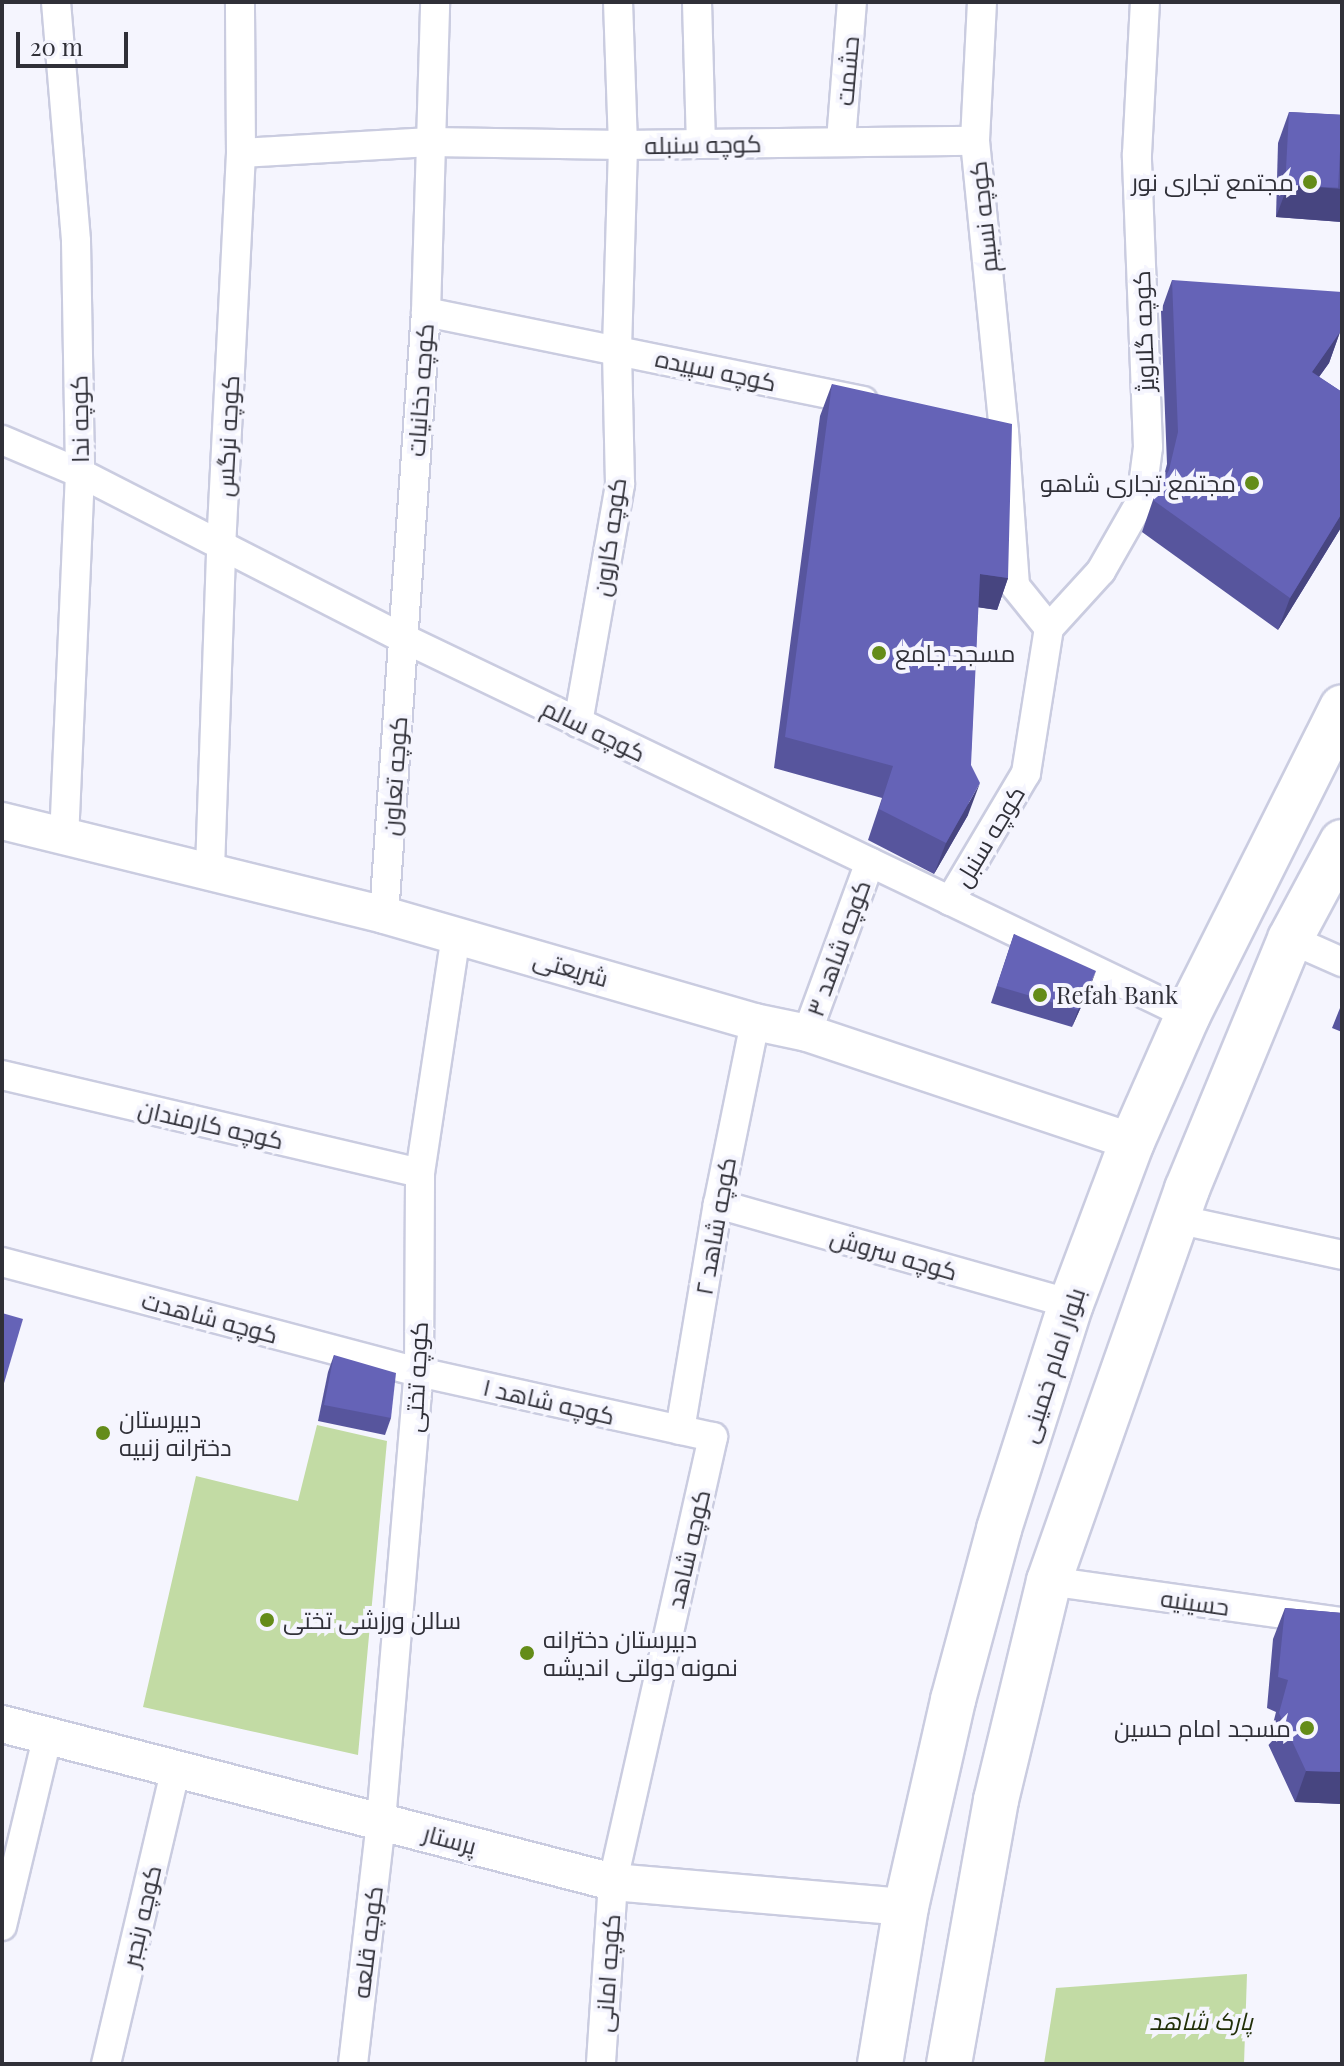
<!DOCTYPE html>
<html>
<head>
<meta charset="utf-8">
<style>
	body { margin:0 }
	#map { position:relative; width:1344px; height:2066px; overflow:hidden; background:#f5f5fe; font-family:"Playfair Display",Cairo,serif }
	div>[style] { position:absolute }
	.green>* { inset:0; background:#c2dba4 }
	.roads { filter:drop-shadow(2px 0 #cacce0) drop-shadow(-2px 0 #cacce0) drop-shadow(0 2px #cacce0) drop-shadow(0 -2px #cacce0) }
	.minor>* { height:28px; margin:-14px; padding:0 14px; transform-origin:14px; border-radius:14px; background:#fff }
	.tertiary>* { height:36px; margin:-18px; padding:0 18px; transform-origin:18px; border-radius:18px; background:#fff }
	.primary>* { height:44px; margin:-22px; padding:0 22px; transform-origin:22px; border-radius:22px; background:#fff }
	.wall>* { inset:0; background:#57559d }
	.shaded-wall>* { inset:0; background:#474580 }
	.building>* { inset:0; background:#6563b7; transform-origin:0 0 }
	.dots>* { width:22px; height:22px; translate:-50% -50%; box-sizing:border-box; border:4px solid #f5f5fe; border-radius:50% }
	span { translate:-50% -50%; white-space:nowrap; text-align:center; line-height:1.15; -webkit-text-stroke:8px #f5f5fe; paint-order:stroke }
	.street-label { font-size:24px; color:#303038 }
	.poi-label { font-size:24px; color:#303038 }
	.right { translate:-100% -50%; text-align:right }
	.left { translate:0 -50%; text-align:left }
	.park-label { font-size:24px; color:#212f08; font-style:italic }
	.frame { position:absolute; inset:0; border:4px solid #303038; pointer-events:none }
	.scale { position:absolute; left:16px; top:32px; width:112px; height:36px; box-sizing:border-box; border:4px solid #303038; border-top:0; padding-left:10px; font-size:24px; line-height:28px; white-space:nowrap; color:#303038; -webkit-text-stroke:6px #f5f5fe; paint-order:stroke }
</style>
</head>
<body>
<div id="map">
	<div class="green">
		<i style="clip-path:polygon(317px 1425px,387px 1441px,358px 1755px,143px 1707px,196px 1476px,298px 1501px)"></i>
		<i style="clip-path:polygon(1247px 1974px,1244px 2064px,1044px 2064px,1056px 1988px)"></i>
	</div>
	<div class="roads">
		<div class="minor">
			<i style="left:56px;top:2px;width:240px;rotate:85.2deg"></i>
			<i style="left:76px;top:241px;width:232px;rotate:89deg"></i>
			<i style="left:80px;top:473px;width:363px;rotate:92.5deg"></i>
			<i style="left:697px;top:2px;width:142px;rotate:88.4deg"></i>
			<i style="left:982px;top:2px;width:139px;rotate:92.9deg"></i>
			<i style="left:975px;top:141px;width:292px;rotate:84.3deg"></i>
			<i style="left:1004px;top:432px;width:154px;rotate:85.9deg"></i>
			<i style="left:1015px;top:586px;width:54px;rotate:51deg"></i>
			<i style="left:841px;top:141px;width:139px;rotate:-85.5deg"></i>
			<i style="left:241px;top:153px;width:190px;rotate:-3.3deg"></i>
			<i style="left:431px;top:142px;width:192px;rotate:0.9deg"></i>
			<i style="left:623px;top:145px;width:352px;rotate:-0.7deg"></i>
			<i style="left:426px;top:312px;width:446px;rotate:11.5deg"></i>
			<i style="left:2px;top:440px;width:85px;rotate:22.9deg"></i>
			<i style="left:80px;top:473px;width:363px;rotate:27.1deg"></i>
			<i style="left:403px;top:638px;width:871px;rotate:25.65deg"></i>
			<i style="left:1049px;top:628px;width:77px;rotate:-47.6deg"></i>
			<i style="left:1101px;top:571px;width:81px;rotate:-60.3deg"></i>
			<i style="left:1141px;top:501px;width:54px;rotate:-82.6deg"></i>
			<i style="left:1148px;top:447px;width:293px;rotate:-92.2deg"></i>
			<i style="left:1137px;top:154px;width:152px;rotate:-87deg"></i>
			<i style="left:578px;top:723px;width:243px;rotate:-80deg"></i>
			<i style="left:620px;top:484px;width:135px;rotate:-91.3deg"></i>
			<i style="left:617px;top:349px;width:204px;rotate:-88.3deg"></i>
			<i style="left:623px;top:145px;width:143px;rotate:-92deg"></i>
			<i style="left:210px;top:869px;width:321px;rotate:-88deg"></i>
			<i style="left:221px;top:548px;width:396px;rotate:-87.1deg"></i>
			<i style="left:241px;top:153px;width:151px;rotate:-90.4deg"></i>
			<i style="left:950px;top:901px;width:149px;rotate:-59.3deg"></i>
			<i style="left:1026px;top:773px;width:147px;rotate:-81deg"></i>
			<i style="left:384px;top:915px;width:604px;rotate:-86.02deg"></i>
			<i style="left:426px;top:312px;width:310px;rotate:-88.3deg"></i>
			<i style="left:1290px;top:939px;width:57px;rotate:23.9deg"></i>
			<i style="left:807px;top:1033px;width:182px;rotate:-69.8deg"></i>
			<i style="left:2px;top:1075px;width:429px;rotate:13.2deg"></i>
			<i style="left:718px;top:1204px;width:367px;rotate:15.8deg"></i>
			<i style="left:1176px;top:1219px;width:170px;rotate:12.2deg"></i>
			<i style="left:2px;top:1262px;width:431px;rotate:14.8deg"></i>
			<i style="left:419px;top:1372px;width:301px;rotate:12.5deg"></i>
			<i style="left:713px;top:1437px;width:456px;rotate:102.7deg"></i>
			<i style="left:613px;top:1882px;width:182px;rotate:93.8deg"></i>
			<i style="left:680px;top:1430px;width:229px;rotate:-80.5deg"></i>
			<i style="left:718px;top:1204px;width:186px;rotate:-78.5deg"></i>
			<i style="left:1049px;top:1581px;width:296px;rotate:8deg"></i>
			<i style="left:2px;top:1926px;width:197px;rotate:-76.5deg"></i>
			<i style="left:106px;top:2064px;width:305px;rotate:-76.7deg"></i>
			<i style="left:353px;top:2064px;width:245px;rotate:-83.4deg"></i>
			<i style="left:381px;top:1821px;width:451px;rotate:-85.2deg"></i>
			<i style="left:419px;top:1372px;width:199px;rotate:-89.7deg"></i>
			<i style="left:420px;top:1173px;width:242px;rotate:-81.4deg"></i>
		</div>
		<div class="tertiary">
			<i style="left:2px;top:821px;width:393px;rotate:13.8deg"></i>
			<i style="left:384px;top:915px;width:386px;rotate:16.1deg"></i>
			<i style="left:755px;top:1022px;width:53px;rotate:11.9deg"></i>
			<i style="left:807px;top:1033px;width:343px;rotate:18.5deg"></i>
			<i style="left:2px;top:1724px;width:631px;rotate:14.5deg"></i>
			<i style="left:613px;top:1882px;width:294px;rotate:4.9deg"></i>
		</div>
		<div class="primary">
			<i style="left:880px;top:2064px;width:159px;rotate:-80.6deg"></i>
			<i style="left:906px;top:1907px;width:212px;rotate:-77.2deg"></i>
			<i style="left:953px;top:1700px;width:177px;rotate:-74.9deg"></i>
			<i style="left:999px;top:1529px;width:236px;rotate:-72.3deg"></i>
			<i style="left:1071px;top:1304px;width:173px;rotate:-69.4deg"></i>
			<i style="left:1132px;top:1142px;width:139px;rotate:-66.2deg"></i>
			<i style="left:1188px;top:1015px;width:344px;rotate:-63.4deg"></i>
			<i style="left:949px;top:2064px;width:268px;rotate:-79.9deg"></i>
			<i style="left:996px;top:1800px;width:225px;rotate:-76.4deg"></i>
			<i style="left:1049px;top:1581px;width:416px;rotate:-70.6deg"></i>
			<i style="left:1187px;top:1189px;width:270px;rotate:-67.6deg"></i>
			<i style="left:1290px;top:939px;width:110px;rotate:-61.8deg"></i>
		</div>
	</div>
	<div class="wall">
		<i style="clip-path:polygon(1289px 112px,1342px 115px,1342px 222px,1276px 217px,1278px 143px)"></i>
		<i style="clip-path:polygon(1172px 280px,1340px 332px,1329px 363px,1319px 377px,1342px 392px,1342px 526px,1278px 630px,1142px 532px,1153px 500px,1162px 483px,1167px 464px,1161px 311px)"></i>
		<i style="clip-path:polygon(832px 384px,1008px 578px,997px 610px,978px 607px,968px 815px,934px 874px,868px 840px,882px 798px,774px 768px,820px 416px)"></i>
		<i style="clip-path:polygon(1014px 934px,1090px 987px,1072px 1027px,991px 1003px)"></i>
		<i style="clip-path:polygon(1342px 1003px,1342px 1032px,1332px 1028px)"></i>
		<i style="clip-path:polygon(334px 1355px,391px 1418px,385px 1435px,318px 1421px,328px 1372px)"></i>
		<i style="clip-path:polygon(1285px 1608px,1342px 1613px,1342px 1804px,1295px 1802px,1268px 1744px,1276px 1712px,1267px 1708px,1273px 1639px)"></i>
	</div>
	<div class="shaded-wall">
		<i style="clip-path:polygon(1288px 185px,1342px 189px,1342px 222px,1276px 217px)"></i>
		<i style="clip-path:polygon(1340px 332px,1329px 363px,1300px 403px,1312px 372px)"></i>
		<i style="clip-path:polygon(1342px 513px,1342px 526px,1278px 630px,1290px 598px)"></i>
		<i style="clip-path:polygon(980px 574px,1008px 578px,997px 610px,969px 606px)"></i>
		<i style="clip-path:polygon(980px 783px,968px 815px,934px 874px,946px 843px)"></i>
		<i style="clip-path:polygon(1096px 971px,1090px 987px,1072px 1027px,1078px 1010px)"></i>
		<i style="clip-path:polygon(1306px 1771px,1342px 1772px,1342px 1804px,1295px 1802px)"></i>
	</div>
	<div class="building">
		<i style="left:1289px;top:112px;width:53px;height:73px;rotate:3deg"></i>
		<i style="clip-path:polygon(1172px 280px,1342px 292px,1342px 324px,1340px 332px,1312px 372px,1342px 392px,1342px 513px,1290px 598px,1153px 500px,1169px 470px,1178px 432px)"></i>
		<i style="clip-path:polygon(832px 384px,1012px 424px,1008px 578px,980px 574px,971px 765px,980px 783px,946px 843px,879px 809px,893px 766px,785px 737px)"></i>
		<i style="clip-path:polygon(1014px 934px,1096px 971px,1078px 1010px,997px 986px)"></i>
		<i style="clip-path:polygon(2px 1313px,23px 1319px,2px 1390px)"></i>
		<i style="clip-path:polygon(334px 1355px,396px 1373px,391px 1418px,324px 1405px)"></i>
		<i style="clip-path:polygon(1285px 1608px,1342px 1613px,1342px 1772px,1306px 1771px,1279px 1713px,1288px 1680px,1278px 1677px)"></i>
	</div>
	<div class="dots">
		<i style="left:1310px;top:182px;background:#648c19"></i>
		<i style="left:1252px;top:483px;background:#648c19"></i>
		<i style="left:879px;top:653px;background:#648c19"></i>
		<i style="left:1040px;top:995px;background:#648c19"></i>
		<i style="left:103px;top:1433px;background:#648c19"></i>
		<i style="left:267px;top:1620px;background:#648c19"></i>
		<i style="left:527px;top:1653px;background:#648c19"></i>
		<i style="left:1307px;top:1728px;background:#648c19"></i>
	</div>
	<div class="street-label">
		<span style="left:847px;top:71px;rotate:-85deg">حشمت</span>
		<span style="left:703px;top:144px;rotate:-1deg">کوچه سنبله</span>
		<span style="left:983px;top:217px;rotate:-96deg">کوچه نسیم</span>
		<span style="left:1143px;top:331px;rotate:-92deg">کوچه گلاویژ</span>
		<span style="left:716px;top:370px;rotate:12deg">کوچه سپیده</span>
		<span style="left:420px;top:390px;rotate:-86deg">کوچه دخانیات</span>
		<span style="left:79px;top:419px;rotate:-91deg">کوچه ندا</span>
		<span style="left:227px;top:436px;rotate:-87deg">کوچه نرگس</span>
		<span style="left:609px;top:537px;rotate:-82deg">کوچه کارون</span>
		<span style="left:594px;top:730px;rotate:26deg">کوچه سالم</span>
		<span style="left:394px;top:776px;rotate:-86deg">کوچه تعاون</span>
		<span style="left:989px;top:836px;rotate:-59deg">کوچه سنبل</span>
		<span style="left:838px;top:948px;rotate:-70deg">کوچه شاهد ۳</span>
		<span style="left:571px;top:968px;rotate:16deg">شریعتی</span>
		<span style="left:211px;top:1124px;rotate:13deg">کوچه کارمندان</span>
		<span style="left:715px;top:1226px;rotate:-80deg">کوچه شاهد ۲</span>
		<span style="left:894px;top:1254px;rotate:16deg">کوچه سروش</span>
		<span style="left:210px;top:1317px;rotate:15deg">کوچه شاهدت</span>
		<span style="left:1052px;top:1365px;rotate:-72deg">بلوار امام خمینی</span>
		<span style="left:416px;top:1377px;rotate:-87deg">کوچه تختی</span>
		<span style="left:549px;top:1401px;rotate:13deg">کوچه شاهد ۱</span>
		<span style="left:688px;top:1549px;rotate:-77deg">کوچه شاهد</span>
		<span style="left:1195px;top:1602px;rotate:8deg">حسینیه</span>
		<span style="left:450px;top:1839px;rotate:15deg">پرستار</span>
		<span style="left:141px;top:1916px;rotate:-77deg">کوچه رنجبر</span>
		<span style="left:367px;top:1942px;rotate:-83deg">کوچه قلعه</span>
		<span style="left:607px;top:1973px;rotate:-86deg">کوچه امانی</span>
	</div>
	<div class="poi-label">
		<span class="right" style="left:1294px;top:182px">مجتمع تجاری نور</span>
		<span class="right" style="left:1236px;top:483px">مجتمع تجاری شاهو</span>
		<span class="left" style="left:895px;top:653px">مسجد جامع</span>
		<span class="left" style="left:1056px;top:995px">Refah Bank</span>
		<span class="left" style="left:119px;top:1433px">دبیرستان<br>دخترانه زنبیه</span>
		<span class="left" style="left:283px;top:1620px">سالن ورزشی تختی</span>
		<span class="left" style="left:543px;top:1653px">دبیرستان دخترانه<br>نمونه دولتی اندیشه</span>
		<span class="right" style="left:1291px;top:1728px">مسجد امام حسین</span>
	</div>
	<div class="park-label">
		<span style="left:1201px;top:2021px">پارک شاهد</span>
	</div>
	<div class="frame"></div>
	<div class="scale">20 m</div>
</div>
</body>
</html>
